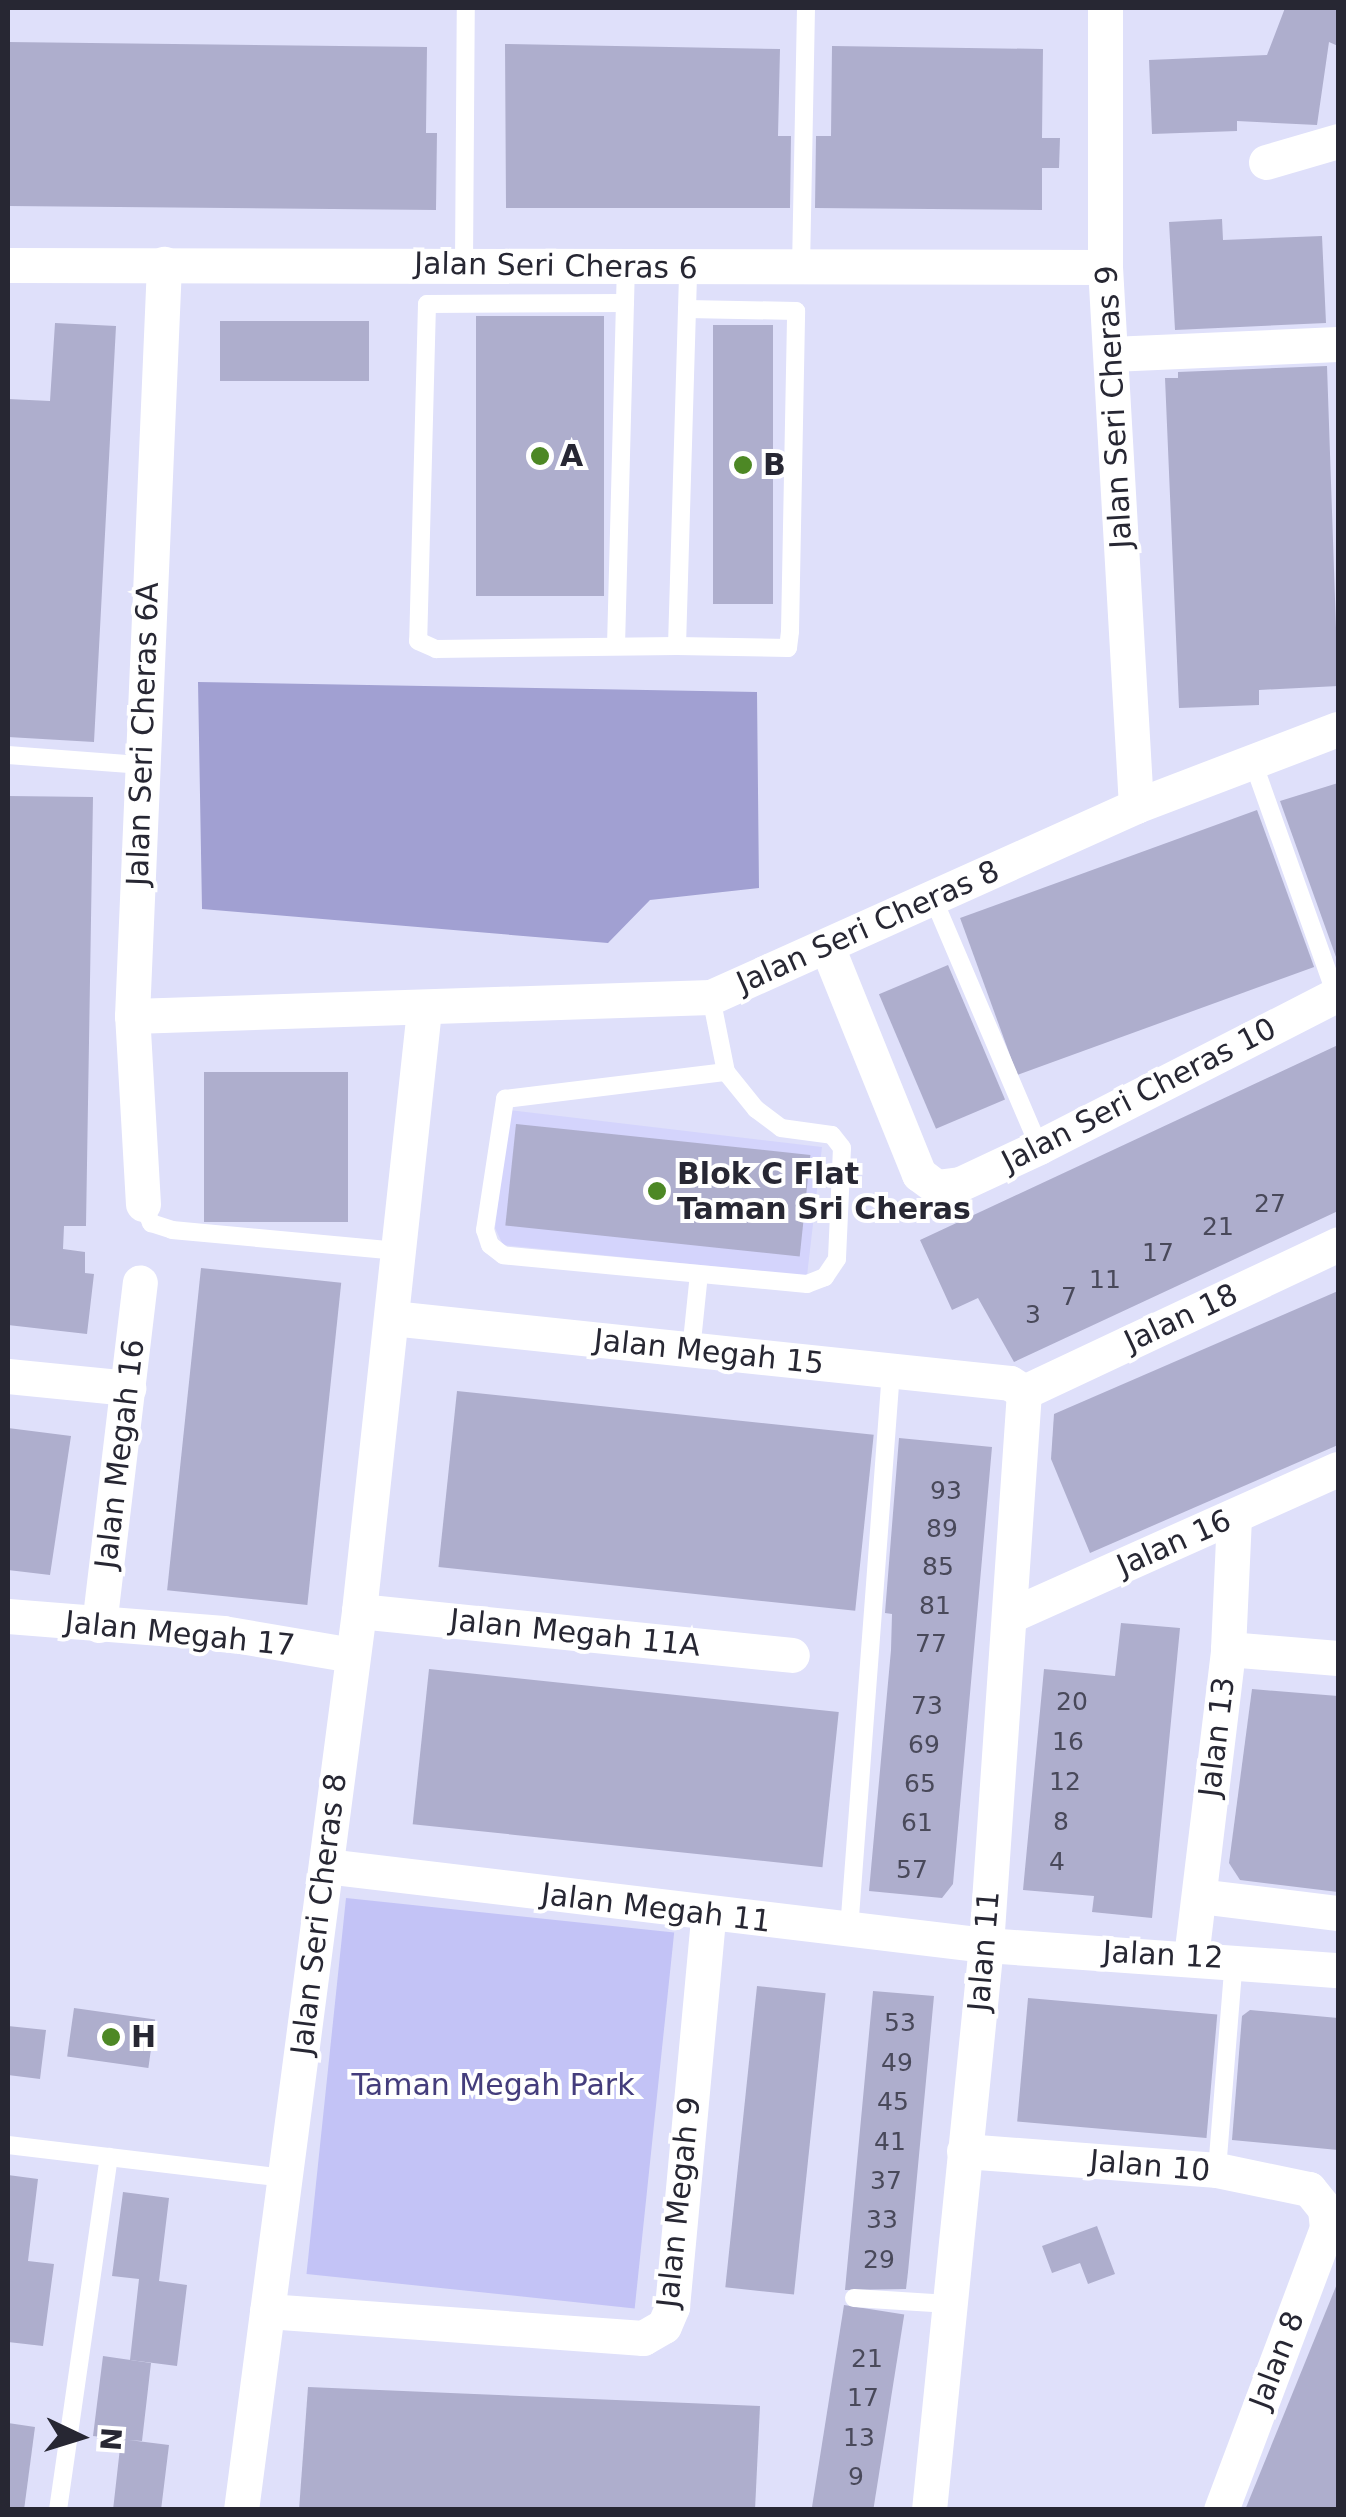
<!DOCTYPE html>
<html>
<head>
<meta charset="utf-8">
<style>
	body { margin:0 }
	#map { position:relative; width:1346px; height:2517px; overflow:hidden; background:#dfe0fa; font-family:"DejaVu Sans",sans-serif }
	div>[style] { position:absolute }
	.built>* { inset:0; background:#d4d4fc }
	.green>* { inset:0; background:#c3c3f6; transform-origin:0 0 }
	.water>* { inset:0; background:#a1a0d2 }
	.building>* { inset:0; background:#aeaecd; transform-origin:0 0 }
	.lane>* { height:18px; margin:-9px; padding:0 9px; transform-origin:9px; border-radius:9px; background:#fff }
	.street>* { height:35px; margin:-17.5px; padding:0 17.5px; transform-origin:17.5px; border-radius:17.5px; background:#fff }
	.dots>* { width:28px; height:28px; translate:-50% -50%; box-sizing:border-box; border:5px solid #fff; border-radius:50% }
	span { translate:-50% -50%; white-space:nowrap; text-align:center; line-height:1.15; -webkit-text-stroke:8px #fff; paint-order:stroke }
	.number-label { font-size:25px; color:#49495a }
	.number-label span { -webkit-text-stroke-width:0 }
	.street-label { font-size:30px; color:#272733 }
	.poi-label { font-size:30px; color:#272733; font-weight:700 }
	.left { translate:0 -50%; text-align:left }
	.park-label { font-size:30px; color:#443d7c }
	.frame { position:absolute; inset:0; border:10px solid #272733; pointer-events:none }
	.north { position:absolute; left:30px; top:2387px; width:100px; height:100px; -webkit-text-stroke:8px #fff; paint-order:stroke; rotate:94deg; font-size:28px; font-weight:700; line-height:40px; text-align:center; color:#272733 }
	.north::after { content:''; display:block; margin:auto; width:35px; height:45px; background:#272733; clip-path:polygon(50% 0,100% 100%,50% 72%,0 100%) }
</style>
</head>
<body>
<div id="map">
	<div class="built">
		<i style="clip-path:polygon(509px 1110px,822px 1147px,807px 1276px,503px 1245px,495px 1228px)"></i>
	</div>
	<div class="green">
		<i style="left:346px;top:1898px;width:330px;height:378px;rotate:6deg"></i>
	</div>
	<div class="water">
		<i style="clip-path:polygon(198px 682px,757px 692px,759px 888px,650px 900px,608px 943px,202px 909px)"></i>
	</div>
	<div class="building">
		<i style="clip-path:polygon(1285px 8px,1338px 8px,1338px 46px,1329px 42px,1317px 125px,1237px 121px,1237px 131px,1152px 134px,1149px 60px,1267px 55px)"></i>
		<i style="clip-path:polygon(8px 42px,427px 47px,426px 133px,437px 133px,436px 210px,8px 206px)"></i>
		<i style="clip-path:polygon(505px 44px,780px 49px,778px 136px,791px 136px,790px 208px,506px 208px)"></i>
		<i style="clip-path:polygon(832px 46px,1043px 49px,1042px 138px,1060px 138px,1059px 168px,1042px 168px,1042px 210px,815px 208px,816px 136px,831px 136px)"></i>
		<i style="clip-path:polygon(1222px 219px,1223px 240px,1322px 236px,1326px 323px,1175px 330px,1169px 222px)"></i>
		<i style="left:476px;top:316px;width:128px;height:280px"></i>
		<i style="left:220px;top:321px;width:149px;height:60px"></i>
		<i style="clip-path:polygon(55px 323px,116px 326px,94px 742px,8px 737px,8px 399px,50px 401px)"></i>
		<i style="left:713px;top:325px;width:60px;height:279px"></i>
		<i style="clip-path:polygon(1327px 366px,1338px 686px,1259px 690px,1259px 705px,1179px 708px,1165px 378px,1178px 378px,1178px 372px)"></i>
		<i style="clip-path:polygon(1338px 783px,1338px 956px,1336px 957px,1280px 801px)"></i>
		<i style="clip-path:polygon(8px 796px,93px 797px,86px 1226px,64px 1226px,63px 1249px,85px 1252px,85px 1273px,94px 1274px,87px 1334px,8px 1325px)"></i>
		<i style="left:1257px;top:810px;width:167px;height:316px;rotate:70deg"></i>
		<i style="left:948px;top:965px;width:146px;height:75px;rotate:67deg"></i>
		<i style="clip-path:polygon(1338px 1045px,1338px 1211px,1014px 1362px,978px 1298px,952px 1310px,920px 1240px)"></i>
		<i style="left:348px;top:1072px;width:150px;height:144px;rotate:90deg"></i>
		<i style="left:516px;top:1124px;width:296px;height:102px;rotate:6deg"></i>
		<i style="left:201px;top:1268px;width:141px;height:324px;rotate:6deg"></i>
		<i style="clip-path:polygon(1338px 1291px,1338px 1445px,1090px 1553px,1051px 1459px,1054px 1414px)"></i>
		<i style="left:457px;top:1391px;width:419px;height:177px;rotate:6deg"></i>
		<i style="clip-path:polygon(8px 1428px,71px 1436px,50px 1575px,8px 1570px)"></i>
		<i style="clip-path:polygon(899px 1438px,992px 1447px,953px 1884px,942px 1898px,869px 1891px,891px 1650px,892px 1614px,885px 1613px)"></i>
		<i style="clip-path:polygon(1121px 1623px,1180px 1628px,1152px 1918px,1092px 1912px,1094px 1896px,1023px 1890px,1044px 1669px,1115px 1676px)"></i>
		<i style="left:429px;top:1669px;width:412px;height:156px;rotate:6deg"></i>
		<i style="clip-path:polygon(1252px 1689px,1338px 1696px,1338px 1892px,1240px 1880px,1229px 1863px)"></i>
		<i style="left:757px;top:1986px;width:69px;height:303px;rotate:6deg"></i>
		<i style="clip-path:polygon(873px 1991px,934px 1996px,908px 2272px,906px 2289px,845px 2290px)"></i>
		<i style="left:1028px;top:1998px;width:190px;height:124px;rotate:5deg"></i>
		<i style="left:74px;top:2008px;width:82px;height:49px;rotate:8deg"></i>
		<i style="clip-path:polygon(1250px 2010px,1338px 2018px,1338px 2150px,1232px 2140px,1242px 2016px)"></i>
		<i style="clip-path:polygon(8px 2026px,46px 2030px,40px 2079px,8px 2075px)"></i>
		<i style="clip-path:polygon(8px 2175px,38px 2179px,28px 2261px,54px 2264px,43px 2346px,8px 2342px)"></i>
		<i style="clip-path:polygon(123px 2192px,169px 2198px,159px 2281px,187px 2285px,177px 2366px,130px 2360px,139px 2279px,112px 2276px)"></i>
		<i style="clip-path:polygon(1097px 2226px,1115px 2274px,1088px 2284px,1080px 2263px,1052px 2273px,1042px 2246px)"></i>
		<i style="clip-path:polygon(1338px 2284px,1338px 2510px,1245px 2510px,1337px 2284px)"></i>
		<i style="left:844px;top:2305px;width:61px;height:206px;rotate:9deg"></i>
		<i style="clip-path:polygon(103px 2356px,151px 2363px,142px 2441px,129px 2440px,169px 2445px,161px 2510px,113px 2510px,121px 2439px,93px 2436px)"></i>
		<i style="clip-path:polygon(308px 2387px,760px 2406px,755px 2510px,299px 2510px)"></i>
		<i style="clip-path:polygon(8px 2423px,35px 2427px,24px 2510px,8px 2510px)"></i>
	</div>
	<div class="lane">
		<i style="left:464px;top:263px;width:255px;rotate:-89.6deg"></i>
		<i style="left:801px;top:268px;width:260px;rotate:-88.9deg"></i>
		<i style="left:625px;top:303px;width:198px;rotate:179.7deg"></i>
		<i style="left:427px;top:304px;width:337px;rotate:91.5deg"></i>
		<i style="left:418px;top:641px;width:20px;rotate:24deg"></i>
		<i style="left:436px;top:649px;width:241px;rotate:-0.7deg"></i>
		<i style="left:677px;top:646px;width:378px;rotate:-88.3deg"></i>
		<i style="left:616px;top:646px;width:379px;rotate:-88.5deg"></i>
		<i style="left:677px;top:646px;width:111px;rotate:1deg"></i>
		<i style="left:788px;top:648px;width:17px;rotate:-83deg"></i>
		<i style="left:790px;top:631px;width:320px;rotate:-88.9deg"></i>
		<i style="left:796px;top:311px;width:109px;rotate:-178.9deg"></i>
		<i style="left:8px;top:755px;width:132px;rotate:4.3deg"></i>
		<i style="left:1253px;top:762px;width:247px;rotate:70.4deg"></i>
		<i style="left:933px;top:898px;width:271px;rotate:66.9deg"></i>
		<i style="left:711px;top:997px;width:76px;rotate:78.7deg"></i>
		<i style="left:726px;top:1072px;width:48px;rotate:51deg"></i>
		<i style="left:756px;top:1109px;width:31px;rotate:37deg"></i>
		<i style="left:781px;top:1128px;width:51px;rotate:7.8deg"></i>
		<i style="left:832px;top:1135px;width:16px;rotate:52deg"></i>
		<i style="left:842px;top:1148px;width:111px;rotate:92.6deg"></i>
		<i style="left:837px;top:1259px;width:22px;rotate:124deg"></i>
		<i style="left:825px;top:1277px;width:19px;rotate:159deg"></i>
		<i style="left:807px;top:1284px;width:305px;rotate:-174.6deg"></i>
		<i style="left:503px;top:1255px;width:16px;rotate:-142deg"></i>
		<i style="left:490px;top:1245px;width:16px;rotate:-108deg"></i>
		<i style="left:485px;top:1230px;width:133px;rotate:-81.3deg"></i>
		<i style="left:505px;top:1099px;width:223px;rotate:-7deg"></i>
		<i style="left:143px;top:1204px;width:21px;rotate:67deg"></i>
		<i style="left:151px;top:1223px;width:22px;rotate:18deg"></i>
		<i style="left:172px;top:1230px;width:227px;rotate:5.3deg"></i>
		<i style="left:691px;top:1351px;width:77px;rotate:-84.1deg"></i>
		<i style="left:849px;top:1930px;width:561px;rotate:-85.7deg"></i>
		<i style="left:8px;top:2145px;width:278px;rotate:6.8deg"></i>
		<i style="left:1217px;top:2170px;width:211px;rotate:-85.4deg"></i>
		<i style="left:854px;top:2298px;width:95px;rotate:3.6deg"></i>
		<i style="left:58px;top:2510px;width:357px;rotate:-81.8deg"></i>
	</div>
	<div class="street">
		<i style="left:1105px;top:8px;width:259px;rotate:90deg"></i>
		<i style="left:1105px;top:267px;width:540px;rotate:86.71deg"></i>
		<i style="left:1266px;top:162px;width:75px;rotate:-16.3deg"></i>
		<i style="left:8px;top:265px;width:1097px;rotate:0.1deg"></i>
		<i style="left:1111px;top:354px;width:227px;rotate:-2.5deg"></i>
		<i style="left:828px;top:949px;width:243px;rotate:68deg"></i>
		<i style="left:919px;top:1174px;width:21px;rotate:37deg"></i>
		<i style="left:936px;top:1187px;width:24px;rotate:-7deg"></i>
		<i style="left:960px;top:1184px;width:87px;rotate:-25.1deg"></i>
		<i style="left:1039px;top:1147px;width:336px;rotate:-27.1deg"></i>
		<i style="left:132px;top:1016px;width:579px;rotate:-1.88deg"></i>
		<i style="left:711px;top:997px;width:466px;rotate:-24.2deg"></i>
		<i style="left:1136px;top:806px;width:216px;rotate:-20.9deg"></i>
		<i style="left:143px;top:1204px;width:188px;rotate:-93.3deg"></i>
		<i style="left:132px;top:1016px;width:753px;rotate:-87.56deg"></i>
		<i style="left:392px;top:1318px;width:621px;rotate:6deg"></i>
		<i style="left:1010px;top:1383px;width:17px;rotate:33deg"></i>
		<i style="left:8px;top:1376px;width:121px;rotate:5.7deg"></i>
		<i style="left:1024px;top:1392px;width:347px;rotate:-25.2deg"></i>
		<i style="left:359px;top:1611px;width:435px;rotate:5.8deg"></i>
		<i style="left:8px;top:1616px;width:216px;rotate:4.5deg"></i>
		<i style="left:223px;top:1633px;width:131px;rotate:9.7deg"></i>
		<i style="left:1009px;top:1616px;width:360px;rotate:-24.1deg"></i>
		<i style="left:99px;top:1625px;width:345px;rotate:-83.2deg"></i>
		<i style="left:1228px;top:1649px;width:110px;rotate:4.7deg"></i>
		<i style="left:326px;top:1866px;width:665px;rotate:6.83deg"></i>
		<i style="left:986px;top:1945px;width:353px;rotate:4.1deg"></i>
		<i style="left:1199px;top:1896px;width:140px;rotate:7deg"></i>
		<i style="left:1191px;top:1957px;width:310px;rotate:-83.1deg"></i>
		<i style="left:1228px;top:1649px;width:133px;rotate:-87.4deg"></i>
		<i style="left:964px;top:2151px;width:254px;rotate:4.3deg"></i>
		<i style="left:1217px;top:2170px;width:94px;rotate:11.7deg"></i>
		<i style="left:1309px;top:2189px;width:26px;rotate:51deg"></i>
		<i style="left:1325px;top:2209px;width:19px;rotate:84deg"></i>
		<i style="left:1327px;top:2228px;width:301px;rotate:110.6deg"></i>
		<i style="left:267px;top:2311px;width:377px;rotate:4.1deg"></i>
		<i style="left:643px;top:2338px;width:24px;rotate:-30deg"></i>
		<i style="left:664px;top:2326px;width:21px;rotate:-67deg"></i>
		<i style="left:672px;top:2307px;width:393px;rotate:-84.7deg"></i>
		<i style="left:241px;top:2510px;width:907px;rotate:-82.52deg"></i>
		<i style="left:359px;top:1611px;width:605px;rotate:-83.83deg"></i>
		<i style="left:929px;top:2510px;width:568px;rotate:-84.24deg"></i>
		<i style="left:986px;top:1945px;width:554px;rotate:-86.07deg"></i>
	</div>
	<div class="dots">
		<i style="left:540px;top:456px;background:#4d8825"></i>
		<i style="left:743px;top:465px;background:#4d8825"></i>
		<i style="left:657px;top:1191px;background:#4d8825"></i>
		<i style="left:111px;top:2037px;background:#4d8825"></i>
	</div>
	<div class="number-label">
		<span style="left:1270px;top:1204px">27</span>
		<span style="left:1218px;top:1227px">21</span>
		<span style="left:1158px;top:1253px">17</span>
		<span style="left:1105px;top:1280px">11</span>
		<span style="left:1069px;top:1297px">7</span>
		<span style="left:1033px;top:1315px">3</span>
		<span style="left:946px;top:1491px">93</span>
		<span style="left:942px;top:1529px">89</span>
		<span style="left:938px;top:1567px">85</span>
		<span style="left:935px;top:1606px">81</span>
		<span style="left:931px;top:1644px">77</span>
		<span style="left:1072px;top:1702px">20</span>
		<span style="left:927px;top:1706px">73</span>
		<span style="left:1068px;top:1742px">16</span>
		<span style="left:924px;top:1745px">69</span>
		<span style="left:1065px;top:1782px">12</span>
		<span style="left:920px;top:1784px">65</span>
		<span style="left:1061px;top:1822px">8</span>
		<span style="left:917px;top:1823px">61</span>
		<span style="left:1057px;top:1862px">4</span>
		<span style="left:912px;top:1870px">57</span>
		<span style="left:900px;top:2023px">53</span>
		<span style="left:897px;top:2063px">49</span>
		<span style="left:893px;top:2102px">45</span>
		<span style="left:890px;top:2142px">41</span>
		<span style="left:886px;top:2181px">37</span>
		<span style="left:882px;top:2220px">33</span>
		<span style="left:879px;top:2260px">29</span>
		<span style="left:867px;top:2359px">21</span>
		<span style="left:863px;top:2398px">17</span>
		<span style="left:859px;top:2438px">13</span>
		<span style="left:856px;top:2477px">9</span>
	</div>
	<div class="street-label">
		<span style="left:556px;top:266px;rotate:1deg">Jalan Seri Cheras 6</span>
		<span style="left:1114px;top:407px;rotate:-93deg">Jalan Seri Cheras 9</span>
		<span style="left:143px;top:734px;rotate:-88deg">Jalan Seri Cheras 6A</span>
		<span style="left:868px;top:927px;rotate:-24deg">Jalan Seri Cheras 8</span>
		<span style="left:1139px;top:1095px;rotate:-27deg">Jalan Seri Cheras 10</span>
		<span style="left:1181px;top:1318px;rotate:-25deg">Jalan 18</span>
		<span style="left:709px;top:1352px;rotate:6deg">Jalan Megah 15</span>
		<span style="left:120px;top:1454px;rotate:-83deg">Jalan Megah 16</span>
		<span style="left:1174px;top:1543px;rotate:-24deg">Jalan 16</span>
		<span style="left:575px;top:1633px;rotate:6deg">Jalan Megah 11A</span>
		<span style="left:180px;top:1634px;rotate:6deg">Jalan Megah 17</span>
		<span style="left:1217px;top:1737px;rotate:-83deg">Jalan 13</span>
		<span style="left:656px;top:1908px;rotate:7deg">Jalan Megah 11</span>
		<span style="left:319px;top:1914px;rotate:-83deg">Jalan Seri Cheras 8</span>
		<span style="left:984px;top:1951px;rotate:-85deg">Jalan 11</span>
		<span style="left:1163px;top:1955px;rotate:3deg">Jalan 12</span>
		<span style="left:1150px;top:2166px;rotate:5deg">Jalan 10</span>
		<span style="left:679px;top:2202px;rotate:-84deg">Jalan Megah 9</span>
		<span style="left:1277px;top:2360px;rotate:-69deg">Jalan 8</span>
	</div>
	<div class="poi-label">
		<span class="left" style="left:560px;top:456px">A</span>
		<span class="left" style="left:763px;top:465px">B</span>
		<span class="left" style="left:677px;top:1191px">Blok C Flat<br>Taman Sri Cheras</span>
		<span class="left" style="left:131px;top:2037px">H</span>
	</div>
	<div class="park-label">
		<span style="left:493px;top:2085px">Taman Megah Park</span>
	</div>
	<div class="frame"></div>
	<div class="north">N</div>
</div>
</body>
</html>
